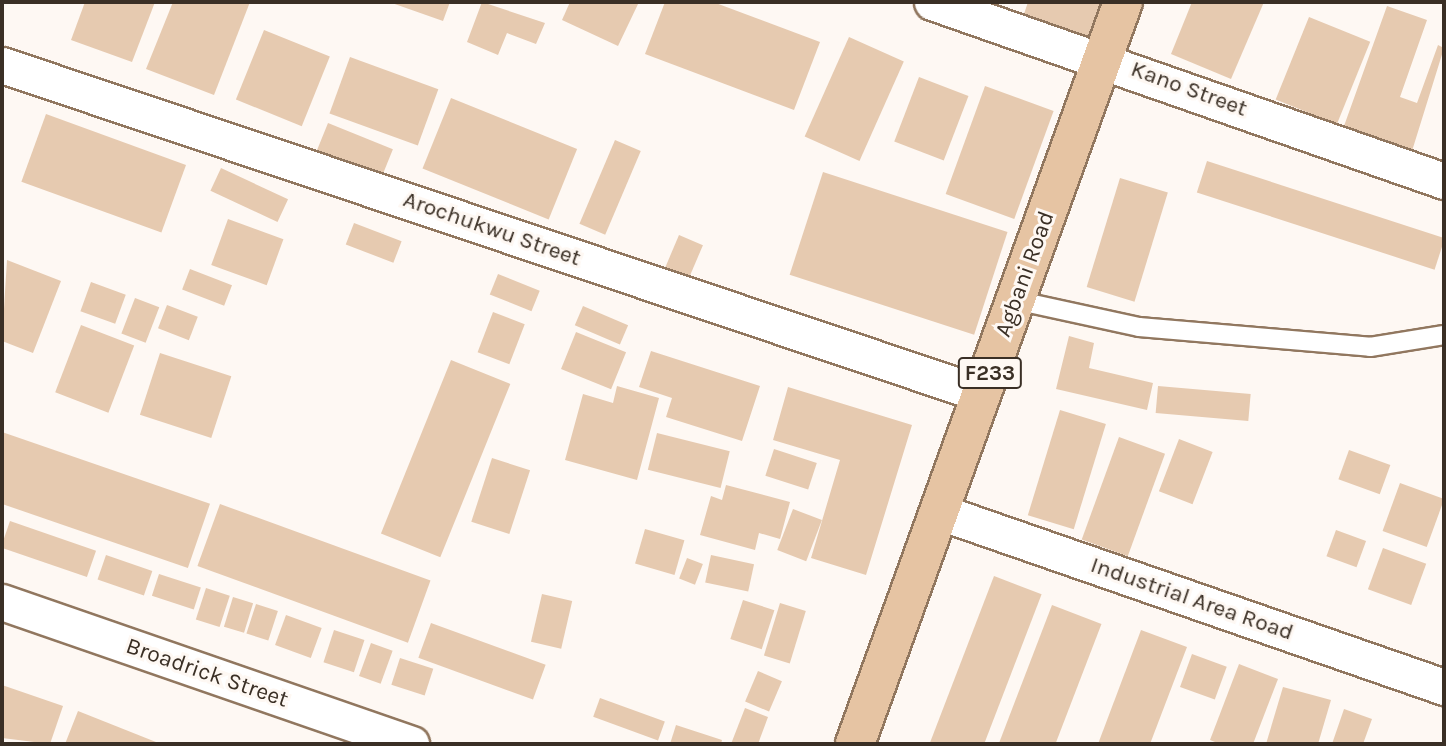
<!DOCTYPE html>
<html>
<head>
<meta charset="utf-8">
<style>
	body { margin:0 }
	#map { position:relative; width:1446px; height:746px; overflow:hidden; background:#fef8f3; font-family:Karla,sans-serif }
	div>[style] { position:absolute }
	.building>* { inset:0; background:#e6cab0; transform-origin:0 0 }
	.roads { filter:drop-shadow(2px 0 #91775f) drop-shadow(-2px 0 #91775f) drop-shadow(0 2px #91775f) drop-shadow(0 -2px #91775f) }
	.lane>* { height:18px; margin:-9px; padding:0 9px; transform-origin:9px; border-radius:9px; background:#fff }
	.street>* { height:35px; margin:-17.5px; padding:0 17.5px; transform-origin:17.5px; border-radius:17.5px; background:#fff }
	.primary>* { height:38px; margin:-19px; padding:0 19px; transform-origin:19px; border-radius:19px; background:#e6c4a3 }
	span { translate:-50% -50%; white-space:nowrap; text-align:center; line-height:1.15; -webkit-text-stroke:6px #fef8f3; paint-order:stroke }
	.shield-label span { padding:2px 5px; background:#fef8f3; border:2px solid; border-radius:5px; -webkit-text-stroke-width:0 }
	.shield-label { font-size:21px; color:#3a2f25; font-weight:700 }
	.street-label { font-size:23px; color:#3a2f25 }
	.frame { position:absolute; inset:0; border:4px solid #3a2f25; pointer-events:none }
</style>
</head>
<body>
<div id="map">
	<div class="building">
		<i style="clip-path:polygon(85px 2px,155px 2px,132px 62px,71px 40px)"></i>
		<i style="clip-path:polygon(173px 2px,250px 2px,214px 95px,146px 69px)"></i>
		<i style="clip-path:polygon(389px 2px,450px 2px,443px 21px)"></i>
		<i style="clip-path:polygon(482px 2px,545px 23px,536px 44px,507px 33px,498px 55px,467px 42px)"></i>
		<i style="clip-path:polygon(570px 2px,639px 2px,618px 46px,562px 20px)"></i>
		<i style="clip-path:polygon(665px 2px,713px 2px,820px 42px,794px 110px,645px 54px)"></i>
		<i style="clip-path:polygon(1028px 2px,1101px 2px,1089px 38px,1023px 17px)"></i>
		<i style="clip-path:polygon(1192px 2px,1264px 2px,1231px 79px,1171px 54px)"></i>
		<i style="clip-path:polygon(1387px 6px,1427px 20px,1400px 97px,1417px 103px,1438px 45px,1444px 48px,1412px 151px,1344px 126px)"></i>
		<i style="left:1309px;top:17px;width:66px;height:89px;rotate:22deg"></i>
		<i style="left:264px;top:30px;width:71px;height:75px;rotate:22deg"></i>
		<i style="left:849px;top:37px;width:60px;height:109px;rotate:24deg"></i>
		<i style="left:350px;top:57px;width:94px;height:60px;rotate:20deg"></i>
		<i style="left:919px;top:77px;width:53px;height:69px;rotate:21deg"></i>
		<i style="left:985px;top:86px;width:73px;height:115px;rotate:20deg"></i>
		<i style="left:451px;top:98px;width:136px;height:76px;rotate:22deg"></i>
		<i style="left:46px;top:114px;width:149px;height:72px;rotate:20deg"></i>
		<i style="left:328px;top:123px;width:70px;height:31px;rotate:22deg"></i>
		<i style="left:615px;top:140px;width:28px;height:91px;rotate:23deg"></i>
		<i style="left:1207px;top:161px;width:250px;height:33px;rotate:18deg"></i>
		<i style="left:221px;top:168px;width:74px;height:25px;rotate:25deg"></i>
		<i style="left:823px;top:172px;width:194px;height:108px;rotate:18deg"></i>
		<i style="left:1120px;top:178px;width:50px;height:114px;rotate:17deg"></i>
		<i style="left:228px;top:219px;width:59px;height:49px;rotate:20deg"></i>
		<i style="left:354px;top:223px;width:51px;height:23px;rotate:21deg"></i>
		<i style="left:679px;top:235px;width:26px;height:39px;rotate:23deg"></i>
		<i style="clip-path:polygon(7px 260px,61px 281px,33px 353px,2px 341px)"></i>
		<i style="left:190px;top:269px;width:45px;height:22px;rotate:21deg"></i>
		<i style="left:498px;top:274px;width:45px;height:22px;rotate:22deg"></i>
		<i style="left:91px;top:282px;width:37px;height:31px;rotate:20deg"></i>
		<i style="left:135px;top:298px;width:26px;height:38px;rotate:21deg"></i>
		<i style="left:167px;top:305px;width:33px;height:25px;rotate:21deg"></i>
		<i style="left:583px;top:306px;width:49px;height:21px;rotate:23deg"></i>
		<i style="left:493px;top:312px;width:34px;height:43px;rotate:21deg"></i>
		<i style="left:81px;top:325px;width:57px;height:72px;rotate:21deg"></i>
		<i style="left:576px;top:332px;width:54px;height:40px;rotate:22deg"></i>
		<i style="clip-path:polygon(1069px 336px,1094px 343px,1089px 368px,1153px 383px,1147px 410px,1056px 389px)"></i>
		<i style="clip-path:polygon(651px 351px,760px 386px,742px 441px,666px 417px,672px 398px,639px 387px)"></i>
		<i style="left:160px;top:353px;width:75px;height:65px;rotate:18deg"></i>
		<i style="left:451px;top:360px;width:64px;height:187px;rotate:22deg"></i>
		<i style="clip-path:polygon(617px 386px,659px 398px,637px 480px,565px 460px,583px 394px,613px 403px)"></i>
		<i style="left:1158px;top:386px;width:93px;height:27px;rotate:5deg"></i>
		<i style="clip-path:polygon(788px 387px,912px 425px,866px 575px,811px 558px,840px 460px,773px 440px)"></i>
		<i style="left:1060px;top:410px;width:48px;height:110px;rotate:17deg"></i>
		<i style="left:2px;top:432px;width:220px;height:68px;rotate:19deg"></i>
		<i style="left:657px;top:433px;width:75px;height:38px;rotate:14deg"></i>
		<i style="left:1119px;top:437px;width:49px;height:109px;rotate:20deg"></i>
		<i style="left:1179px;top:439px;width:36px;height:56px;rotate:21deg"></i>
		<i style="left:774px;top:449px;width:45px;height:28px;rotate:18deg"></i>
		<i style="left:1349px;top:450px;width:44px;height:31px;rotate:20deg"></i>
		<i style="left:492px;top:458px;width:40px;height:67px;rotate:18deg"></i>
		<i style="left:1400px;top:483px;width:47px;height:51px;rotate:20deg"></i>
		<i style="clip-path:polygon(726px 485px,790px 502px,780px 539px,759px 533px,755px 550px,700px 535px,711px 496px,722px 500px)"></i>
		<i style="left:220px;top:504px;width:224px;height:66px;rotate:20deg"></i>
		<i style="left:793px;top:509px;width:31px;height:44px;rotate:21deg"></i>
		<i style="left:10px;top:521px;width:91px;height:28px;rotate:19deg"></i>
		<i style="left:645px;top:529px;width:41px;height:36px;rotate:16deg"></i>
		<i style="left:1336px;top:530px;width:32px;height:28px;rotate:20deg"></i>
		<i style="left:1383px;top:548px;width:46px;height:44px;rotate:20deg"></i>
		<i style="left:106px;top:555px;width:49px;height:26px;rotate:19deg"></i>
		<i style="left:711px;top:555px;width:44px;height:28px;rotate:12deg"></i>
		<i style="left:687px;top:558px;width:17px;height:22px;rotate:21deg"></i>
		<i style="left:159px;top:574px;width:44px;height:23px;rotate:18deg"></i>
		<i style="left:994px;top:576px;width:51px;height:179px;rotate:21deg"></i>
		<i style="left:206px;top:588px;width:25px;height:33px;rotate:18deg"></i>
		<i style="left:542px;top:594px;width:31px;height:49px;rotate:13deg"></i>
		<i style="left:233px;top:597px;width:21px;height:31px;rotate:17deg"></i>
		<i style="left:743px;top:600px;width:33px;height:41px;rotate:18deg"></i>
		<i style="left:780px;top:603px;width:27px;height:55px;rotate:17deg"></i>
		<i style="left:256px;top:604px;width:23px;height:31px;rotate:18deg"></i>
		<i style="left:1052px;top:605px;width:53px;height:148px;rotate:21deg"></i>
		<i style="left:286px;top:615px;width:38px;height:32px;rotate:20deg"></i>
		<i style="left:431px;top:623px;width:122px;height:37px;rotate:20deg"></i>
		<i style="left:334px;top:630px;width:32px;height:34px;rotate:18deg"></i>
		<i style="clip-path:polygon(1141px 630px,1187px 647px,1150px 744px,1098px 744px)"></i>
		<i style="left:371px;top:643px;width:23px;height:35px;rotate:20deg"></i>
		<i style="left:1192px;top:654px;width:37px;height:35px;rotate:20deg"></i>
		<i style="left:400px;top:658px;width:35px;height:28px;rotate:18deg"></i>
		<i style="clip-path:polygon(1239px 664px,1278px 679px,1253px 744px,1220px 744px,1210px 740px)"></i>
		<i style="left:758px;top:671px;width:26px;height:33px;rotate:23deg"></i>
		<i style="clip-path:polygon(2px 685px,63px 706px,50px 744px,2px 738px)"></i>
		<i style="clip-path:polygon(1283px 687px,1331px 700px,1318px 744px,1266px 744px)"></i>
		<i style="left:600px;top:698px;width:69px;height:20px;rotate:20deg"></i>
		<i style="clip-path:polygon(745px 708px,768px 717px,758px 744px,731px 744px)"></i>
		<i style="clip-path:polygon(1344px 709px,1372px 719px,1363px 744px,1332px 744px)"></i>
		<i style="clip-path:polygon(78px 711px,161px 744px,65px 744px)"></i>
		<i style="clip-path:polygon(676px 725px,722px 740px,721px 744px,670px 744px)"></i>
	</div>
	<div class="roads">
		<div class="lane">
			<i style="left:1015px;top:300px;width:127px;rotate:12.3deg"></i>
			<i style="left:1139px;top:327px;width:232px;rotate:4.9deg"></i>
			<i style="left:1370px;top:347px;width:75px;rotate:-9.2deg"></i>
		</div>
		<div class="street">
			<i style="left:932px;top:2px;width:542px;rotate:19.27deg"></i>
			<i style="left:2px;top:65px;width:1034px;rotate:18.56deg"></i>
			<i style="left:940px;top:512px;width:534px;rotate:19.15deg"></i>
			<i style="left:2px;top:602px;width:433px;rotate:19.1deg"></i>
		</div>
		<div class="primary">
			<i style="left:855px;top:744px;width:789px;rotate:-70.14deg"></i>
		</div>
	</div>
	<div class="shield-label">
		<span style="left:990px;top:373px">F233</span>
	</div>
	<div class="street-label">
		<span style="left:1189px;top:89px;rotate:20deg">Kano Street</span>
		<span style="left:492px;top:229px;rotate:19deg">Arochukwu Street</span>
		<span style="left:1025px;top:274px;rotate:-70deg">Agbani Road</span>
		<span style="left:1192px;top:599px;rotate:19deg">Industrial Area Road</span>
		<span style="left:207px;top:673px;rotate:19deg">Broadrick Street</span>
	</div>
	<div class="frame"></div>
</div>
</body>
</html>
